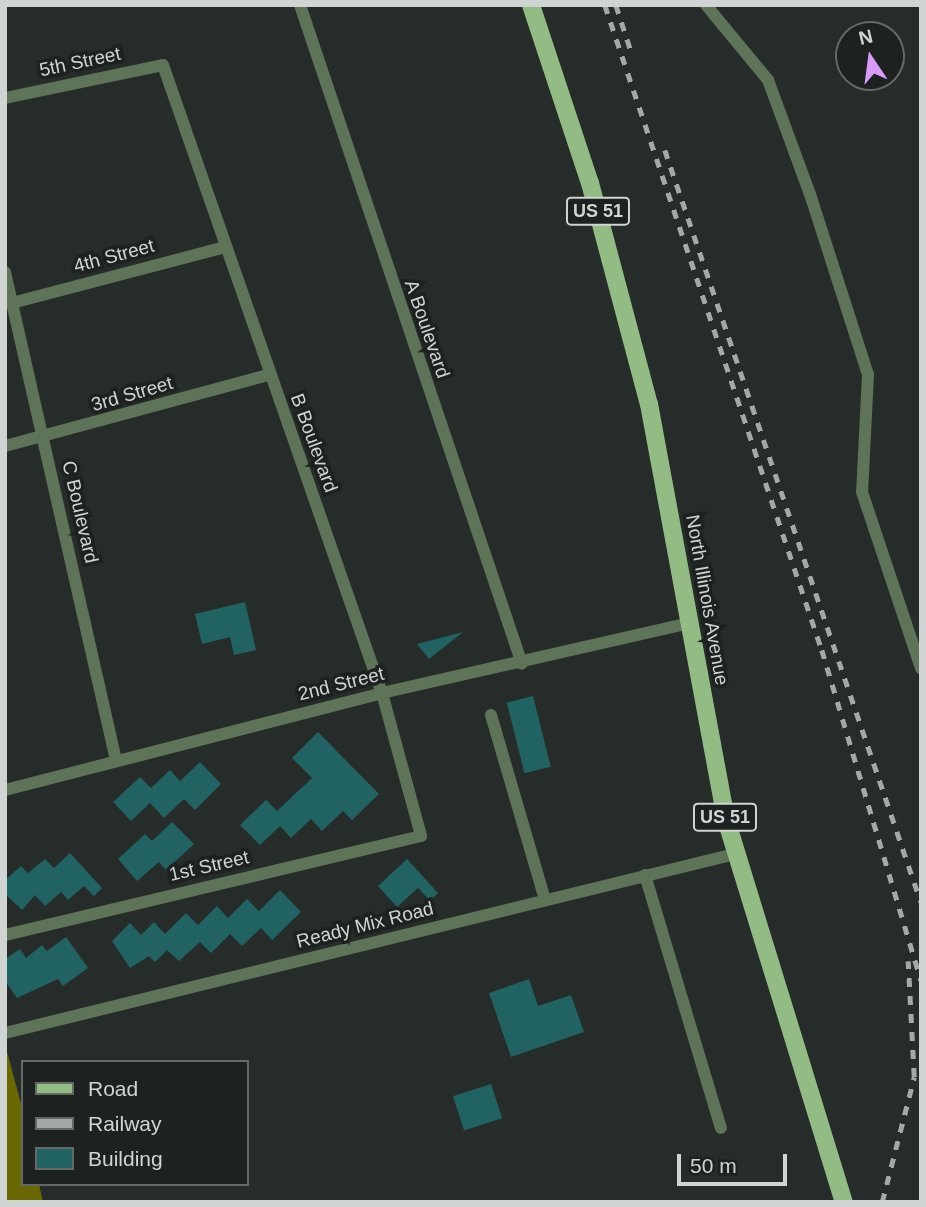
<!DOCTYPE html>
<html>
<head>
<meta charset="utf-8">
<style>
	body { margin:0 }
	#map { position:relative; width:926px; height:1207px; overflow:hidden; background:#262c29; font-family:Helvetica,sans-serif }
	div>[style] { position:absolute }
	.forest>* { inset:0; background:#686700 }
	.building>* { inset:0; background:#216263; transform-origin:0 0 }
	.minor>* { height:12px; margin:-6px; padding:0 6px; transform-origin:6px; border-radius:6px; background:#5f7358 }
	.primary>* { height:18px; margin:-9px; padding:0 9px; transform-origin:9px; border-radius:9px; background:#92bc84 }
	.rail>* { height:4.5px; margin-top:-2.25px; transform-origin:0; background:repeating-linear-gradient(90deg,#a4a9a6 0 9px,transparent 0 18px) }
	span { translate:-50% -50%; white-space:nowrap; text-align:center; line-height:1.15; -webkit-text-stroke:7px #1d2220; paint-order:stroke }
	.shield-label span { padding:2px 5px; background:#1d2220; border:2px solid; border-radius:5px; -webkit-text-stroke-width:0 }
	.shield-label { font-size:18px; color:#d0d4d2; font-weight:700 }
	.street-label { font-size:19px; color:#d0d4d2 }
	.frame { position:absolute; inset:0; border:7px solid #d0d4d2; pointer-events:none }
	.legend { position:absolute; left:21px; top:1060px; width:228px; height:126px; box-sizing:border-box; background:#1d2220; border:2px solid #656967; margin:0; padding:9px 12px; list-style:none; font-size:21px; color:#d0d4d2 }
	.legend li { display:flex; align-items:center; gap:14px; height:35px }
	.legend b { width:35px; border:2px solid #656967 }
	.north { position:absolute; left:835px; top:21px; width:70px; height:70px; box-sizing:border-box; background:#1d2220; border:2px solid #656967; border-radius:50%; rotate:347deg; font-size:19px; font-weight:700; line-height:28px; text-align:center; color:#d0d4d2 }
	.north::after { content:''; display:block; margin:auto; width:24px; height:32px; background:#d79bf9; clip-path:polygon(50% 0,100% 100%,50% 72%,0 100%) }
	.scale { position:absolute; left:677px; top:1154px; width:110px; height:32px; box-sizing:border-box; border:4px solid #d0d4d2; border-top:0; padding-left:9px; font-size:21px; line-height:24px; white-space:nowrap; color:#d0d4d2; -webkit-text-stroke:5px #1d2220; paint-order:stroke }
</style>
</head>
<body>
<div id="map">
	<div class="forest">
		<i style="clip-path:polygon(5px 1044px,23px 1111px,23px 1184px,39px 1184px,43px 1202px,5px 1202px)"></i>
	</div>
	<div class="building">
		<i style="clip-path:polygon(245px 602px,256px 650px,234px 655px,230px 637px,202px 644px,195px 614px)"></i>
		<i style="clip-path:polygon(463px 632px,429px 659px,417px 644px)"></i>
		<i style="left:533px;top:696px;width:73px;height:27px;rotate:76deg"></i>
		<i style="clip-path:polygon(318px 732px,379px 794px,352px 820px,343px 811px,322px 831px,311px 819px,291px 838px,280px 826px,260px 845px,240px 825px,266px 800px,277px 811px,312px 778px,292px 758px)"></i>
		<i style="clip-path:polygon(200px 762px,221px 784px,195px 810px,184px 799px,164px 818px,150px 803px,131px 821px,113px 802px,140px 777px,151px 788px,170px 770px,180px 781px)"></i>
		<i style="clip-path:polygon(172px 822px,194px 844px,166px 870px,159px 862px,137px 881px,118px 859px,145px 834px,152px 841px)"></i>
		<i style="clip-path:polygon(70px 853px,102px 888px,94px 896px,84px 886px,68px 900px,61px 892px,45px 906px,35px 895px,22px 910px,5px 894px,5px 880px,21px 866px,28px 873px,45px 859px,54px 868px)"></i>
		<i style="clip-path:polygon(407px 859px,438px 893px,430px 901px,418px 888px,397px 907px,378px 886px)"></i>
		<i style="clip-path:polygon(280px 890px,301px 912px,272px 940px,261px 928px,242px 946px,230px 934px,211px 953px,200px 942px,179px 961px,167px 950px,155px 962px,149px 956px,130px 968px,112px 941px,130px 923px,141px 935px,154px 922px,165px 934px,186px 913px,198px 925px,217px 906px,228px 918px,247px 899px,259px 911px)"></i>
		<i style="clip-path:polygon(66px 937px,88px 968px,63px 986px,58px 979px,17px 998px,5px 981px,5px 959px,20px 949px,26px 958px,42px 945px,47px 951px)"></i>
		<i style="clip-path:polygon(529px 979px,538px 1006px,571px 995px,584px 1032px,511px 1057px,489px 993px)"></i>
		<i style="left:491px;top:1084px;width:36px;height:40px;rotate:72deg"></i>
	</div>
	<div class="minor">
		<i style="left:300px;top:5px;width:695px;rotate:71.38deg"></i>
		<i style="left:706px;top:5px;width:97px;rotate:50.4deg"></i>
		<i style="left:768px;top:80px;width:121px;rotate:69.8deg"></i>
		<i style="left:810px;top:194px;width:190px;rotate:72.2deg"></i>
		<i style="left:868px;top:375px;width:117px;rotate:92.9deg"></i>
		<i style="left:862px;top:492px;width:186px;rotate:71.5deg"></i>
		<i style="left:5px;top:98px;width:161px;rotate:-11.8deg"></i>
		<i style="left:163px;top:65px;width:665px;rotate:70.78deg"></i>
		<i style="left:382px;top:693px;width:148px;rotate:74.7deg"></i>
		<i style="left:421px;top:836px;width:428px;rotate:166.6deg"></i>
		<i style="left:5px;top:272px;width:500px;rotate:77.19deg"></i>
		<i style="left:12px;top:303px;width:221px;rotate:-14.7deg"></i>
		<i style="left:5px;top:446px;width:273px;rotate:-15.1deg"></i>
		<i style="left:491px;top:715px;width:193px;rotate:73.7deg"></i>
		<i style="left:5px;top:790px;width:389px;rotate:-14.4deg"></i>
		<i style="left:382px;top:693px;width:315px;rotate:-12.8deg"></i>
		<i style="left:645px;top:875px;width:264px;rotate:73.3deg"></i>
		<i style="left:5px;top:1033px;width:752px;rotate:-13.78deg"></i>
	</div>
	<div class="primary">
		<i style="left:531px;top:5px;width:188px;rotate:71.7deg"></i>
		<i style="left:590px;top:183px;width:229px;rotate:75.1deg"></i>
		<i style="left:649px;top:404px;width:419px;rotate:79.5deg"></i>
		<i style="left:725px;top:816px;width:404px;rotate:72.9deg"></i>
	</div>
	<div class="rail">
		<i style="left:605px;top:5px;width:681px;rotate:71.41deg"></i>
		<i style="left:822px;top:650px;width:345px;rotate:73.3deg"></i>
		<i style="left:616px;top:5px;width:52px;rotate:71.9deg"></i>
		<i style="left:665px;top:150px;width:794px;rotate:71.2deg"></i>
		<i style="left:882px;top:1202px;width:129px;rotate:-75.6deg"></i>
		<i style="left:914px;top:1077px;width:116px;rotate:-93deg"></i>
	</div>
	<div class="shield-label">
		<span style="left:598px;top:211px">US 51</span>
		<span style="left:725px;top:817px">US 51</span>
	</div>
	<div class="street-label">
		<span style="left:80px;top:62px;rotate:-12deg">5th Street</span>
		<span style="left:114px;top:256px;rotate:-15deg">4th Street</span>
		<span style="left:427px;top:329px;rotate:71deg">A Boulevard</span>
		<span style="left:132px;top:394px;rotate:-16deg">3rd Street</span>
		<span style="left:314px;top:443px;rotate:70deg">B Boulevard</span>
		<span style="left:80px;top:512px;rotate:77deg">C Boulevard</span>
		<span style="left:707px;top:600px;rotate:80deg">North Illinois Avenue</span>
		<span style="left:341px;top:684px;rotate:-14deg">2nd Street</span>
		<span style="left:209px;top:866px;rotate:-13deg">1st Street</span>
		<span style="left:365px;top:925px;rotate:-14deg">Ready Mix Road</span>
	</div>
	<div class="frame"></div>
	<ul class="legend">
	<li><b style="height:9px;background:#92bc84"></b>Road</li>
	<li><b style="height:9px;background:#a4a9a6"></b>Railway</li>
	<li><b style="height:19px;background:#216263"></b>Building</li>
	</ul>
	<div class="north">N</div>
	<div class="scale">50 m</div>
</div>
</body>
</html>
